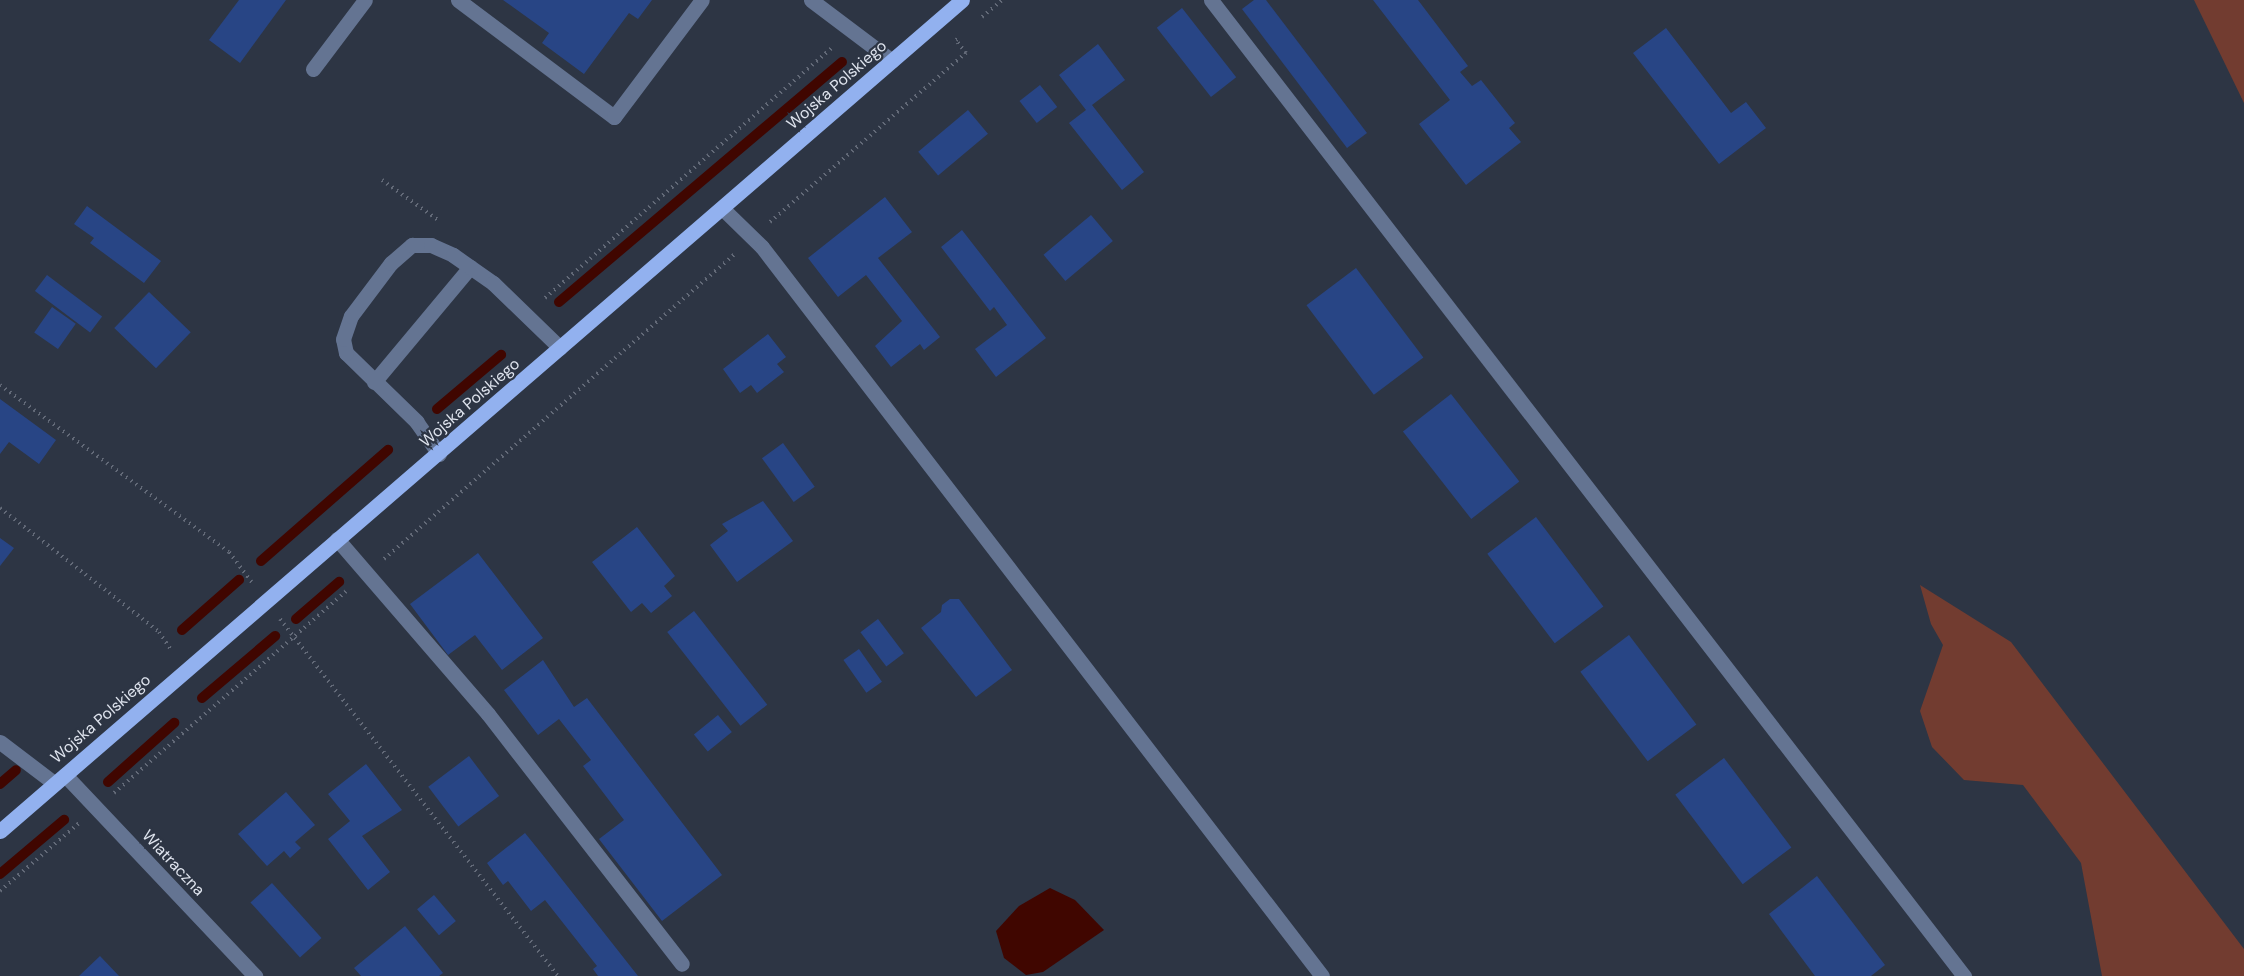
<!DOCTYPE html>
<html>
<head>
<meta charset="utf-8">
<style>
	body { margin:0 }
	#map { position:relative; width:2244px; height:976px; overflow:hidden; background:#2d3544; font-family:"DM Sans",sans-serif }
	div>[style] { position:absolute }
	.green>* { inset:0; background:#723c30 }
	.water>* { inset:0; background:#400600 }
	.stream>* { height:10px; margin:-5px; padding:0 5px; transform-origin:5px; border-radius:5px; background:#400600 }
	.building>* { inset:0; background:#284585; transform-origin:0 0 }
	.path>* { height:4px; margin-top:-2px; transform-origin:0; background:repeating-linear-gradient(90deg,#636a78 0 1.5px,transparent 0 6px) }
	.minor>* { height:15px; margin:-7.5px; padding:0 7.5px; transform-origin:7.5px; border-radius:7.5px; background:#647492 }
	.major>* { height:15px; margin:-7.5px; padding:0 7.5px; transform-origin:7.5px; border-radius:7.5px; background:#92b1ef }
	span { translate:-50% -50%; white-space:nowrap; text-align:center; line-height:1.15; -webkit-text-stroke:4.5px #2d3544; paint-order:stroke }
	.street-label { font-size:16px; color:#dfe4ee }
</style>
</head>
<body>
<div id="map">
	<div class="green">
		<i style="clip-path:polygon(2194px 0,2244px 0,2244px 103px)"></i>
		<i style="clip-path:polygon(1920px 585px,2011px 642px,2244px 949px,2244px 976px,2102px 976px,2081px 863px,2023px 785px,1964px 780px,1932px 747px,1920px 711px,1943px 645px,1931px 624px)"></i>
	</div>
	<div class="water">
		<i style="clip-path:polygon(1050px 888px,1075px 900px,1104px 930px,1043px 972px,1026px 975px,1004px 958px,996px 931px,1019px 906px)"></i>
	</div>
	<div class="stream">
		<i style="left:559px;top:302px;width:371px;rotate:-40.3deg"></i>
		<i style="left:437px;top:409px;width:84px;rotate:-40.2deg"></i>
		<i style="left:261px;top:561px;width:169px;rotate:-41.2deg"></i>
		<i style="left:296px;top:619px;width:57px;rotate:-40.7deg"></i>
		<i style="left:182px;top:630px;width:76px;rotate:-41.3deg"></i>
		<i style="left:202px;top:698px;width:96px;rotate:-40.3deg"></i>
		<i style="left:108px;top:782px;width:89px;rotate:-41.8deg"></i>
		<i style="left:0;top:784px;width:21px;rotate:-41deg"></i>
		<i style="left:0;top:874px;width:84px;rotate:-40.2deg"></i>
	</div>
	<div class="building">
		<i style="clip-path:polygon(239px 0,286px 0,240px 63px,209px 40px)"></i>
		<i style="clip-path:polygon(503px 0,652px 0,638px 19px,629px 13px,584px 74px,542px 43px,549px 33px)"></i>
		<i style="clip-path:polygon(1254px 0,1266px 0,1367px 133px,1347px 148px,1242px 9px)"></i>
		<i style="clip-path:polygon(1373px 0,1418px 0,1468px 66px,1460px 72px,1472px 86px,1481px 80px,1515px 123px,1509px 128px,1521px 142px,1466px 185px,1419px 124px,1450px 100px)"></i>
		<i style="left:1182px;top:8px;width:88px;height:32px;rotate:52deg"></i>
		<i style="clip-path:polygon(1666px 28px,1731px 113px,1746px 102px,1766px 128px,1719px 164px,1633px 53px)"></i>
		<i style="clip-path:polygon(1098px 44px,1125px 80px,1092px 105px,1144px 172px,1122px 190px,1069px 123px,1086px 110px,1059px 75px)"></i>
		<i style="left:1040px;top:85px;width:28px;height:26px;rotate:52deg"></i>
		<i style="left:968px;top:110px;width:31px;height:65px;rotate:50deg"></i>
		<i style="clip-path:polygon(885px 197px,912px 232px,878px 258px,940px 337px,924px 350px,920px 344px,891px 367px,875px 346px,902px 321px,866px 275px,838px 297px,808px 258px)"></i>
		<i style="clip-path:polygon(87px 206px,161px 261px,144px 283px,90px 243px,94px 238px,74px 224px)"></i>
		<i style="left:1091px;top:215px;width:34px;height:62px;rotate:50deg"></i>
		<i style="clip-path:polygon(962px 230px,1046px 338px,996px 377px,975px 349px,1007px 325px,994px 307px,990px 311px,941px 247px)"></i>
		<i style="left:1356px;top:268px;width:112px;height:62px;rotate:53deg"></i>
		<i style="left:47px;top:275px;width:69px;height:20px;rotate:37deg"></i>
		<i style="left:149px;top:292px;width:58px;height:50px;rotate:44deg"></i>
		<i style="left:52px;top:307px;width:29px;height:31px;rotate:35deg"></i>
		<i style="clip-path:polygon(768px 334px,786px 357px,777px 364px,784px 372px,757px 393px,751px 385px,740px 393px,723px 369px)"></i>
		<i style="left:1451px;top:394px;width:111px;height:61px;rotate:52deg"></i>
		<i style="clip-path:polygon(0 399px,56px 440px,39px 464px,9px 442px,0 454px)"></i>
		<i style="left:783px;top:443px;width:54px;height:26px;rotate:54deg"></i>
		<i style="clip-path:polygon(763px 501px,793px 541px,737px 582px,710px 545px,728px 531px,722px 524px)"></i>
		<i style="left:1536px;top:517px;width:112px;height:61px;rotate:53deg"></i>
		<i style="clip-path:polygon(637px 527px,675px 576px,664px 586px,672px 596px,651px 613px,642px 603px,631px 612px,592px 562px)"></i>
		<i style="clip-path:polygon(0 538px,14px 548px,0 566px)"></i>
		<i style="clip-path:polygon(478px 553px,543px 638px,502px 670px,475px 635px,448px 655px,410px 604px)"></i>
		<i style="clip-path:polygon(950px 599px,959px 599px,1012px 670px,976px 697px,921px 628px,941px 612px,942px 605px)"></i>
		<i style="left:694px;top:611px;width:119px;height:34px;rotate:52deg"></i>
		<i style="left:878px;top:619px;width:43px;height:22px;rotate:53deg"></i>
		<i style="left:1629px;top:635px;width:112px;height:61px;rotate:53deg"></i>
		<i style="left:859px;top:649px;width:40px;height:19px;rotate:55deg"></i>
		<i style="clip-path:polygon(543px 660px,574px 707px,587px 698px,722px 875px,662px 921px,599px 839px,624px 820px,583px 766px,591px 760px,559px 719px,538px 735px,504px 690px)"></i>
		<i style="left:718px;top:715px;width:22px;height:31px;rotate:51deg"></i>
		<i style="left:469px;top:756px;width:50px;height:51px;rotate:53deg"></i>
		<i style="left:1724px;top:758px;width:112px;height:61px;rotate:53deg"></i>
		<i style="clip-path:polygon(366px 764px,402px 810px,362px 836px,390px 872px,368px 890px,328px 839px,350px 821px,328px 794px)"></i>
		<i style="clip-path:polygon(286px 792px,315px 825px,295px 842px,301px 848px,290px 858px,284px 851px,267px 866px,238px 834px)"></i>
		<i style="clip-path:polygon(525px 833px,542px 854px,638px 976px,598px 976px,593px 969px,597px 966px,545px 900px,531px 911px,508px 881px,503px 885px,487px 863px)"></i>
		<i style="clip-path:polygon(1817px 876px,1885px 965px,1871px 976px,1815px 976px,1769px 914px)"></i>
		<i style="left:272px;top:883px;width:74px;height:29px;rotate:48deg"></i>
		<i style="left:434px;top:895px;width:34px;height:22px;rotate:50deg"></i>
		<i style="clip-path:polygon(405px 926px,443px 973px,439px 976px,361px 976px,354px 968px)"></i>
		<i style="clip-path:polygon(100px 956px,119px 976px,79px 976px)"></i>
	</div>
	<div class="path">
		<i style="left:982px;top:17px;width:26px;rotate:-40deg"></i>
		<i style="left:382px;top:180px;width:69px;rotate:35.5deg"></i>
		<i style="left:770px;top:222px;width:259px;rotate:-40.8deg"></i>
		<i style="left:966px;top:53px;width:16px;rotate:-128deg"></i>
		<i style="left:956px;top:40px;width:4px;rotate:-34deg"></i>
		<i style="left:545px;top:298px;width:382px;rotate:-41.1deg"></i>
		<i style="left:0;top:385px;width:283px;rotate:36.1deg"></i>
		<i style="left:229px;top:552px;width:39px;rotate:53deg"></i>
		<i style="left:0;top:508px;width:202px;rotate:37.9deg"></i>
		<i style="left:159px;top:632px;width:22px;rotate:56deg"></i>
		<i style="left:384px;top:559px;width:466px;rotate:-41deg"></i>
		<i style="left:280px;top:619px;width:452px;rotate:52.1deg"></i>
		<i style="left:114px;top:793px;width:311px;rotate:-41deg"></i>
		<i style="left:0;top:891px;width:104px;rotate:-40.7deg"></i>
	</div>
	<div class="minor">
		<i style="left:458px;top:0;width:195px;rotate:36.9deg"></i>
		<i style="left:614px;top:117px;width:146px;rotate:-53.1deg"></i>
		<i style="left:811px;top:0;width:101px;rotate:37deg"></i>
		<i style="left:1211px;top:0;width:1233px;rotate:52.35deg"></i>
		<i style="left:313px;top:69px;width:86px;rotate:-53deg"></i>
		<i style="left:723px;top:209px;width:54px;rotate:44.3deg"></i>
		<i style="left:762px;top:247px;width:919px;rotate:52.47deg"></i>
		<i style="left:374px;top:382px;width:150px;rotate:-50.1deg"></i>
		<i style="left:439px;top:454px;width:39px;rotate:-125deg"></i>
		<i style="left:417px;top:422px;width:99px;rotate:-135.8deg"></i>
		<i style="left:346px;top:353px;width:14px;rotate:-102deg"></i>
		<i style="left:343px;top:339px;width:24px;rotate:-71deg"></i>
		<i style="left:351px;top:316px;width:66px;rotate:-53deg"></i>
		<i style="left:391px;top:263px;width:28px;rotate:-41deg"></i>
		<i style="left:412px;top:245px;width:19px"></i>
		<i style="left:431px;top:245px;width:24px;rotate:24deg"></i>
		<i style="left:453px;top:255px;width:49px;rotate:35deg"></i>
		<i style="left:493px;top:283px;width:93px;rotate:44.1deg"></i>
		<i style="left:337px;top:539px;width:231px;rotate:49.2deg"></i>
		<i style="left:488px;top:714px;width:316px;rotate:52.2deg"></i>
		<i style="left:0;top:742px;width:68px;rotate:37.2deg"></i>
		<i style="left:65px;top:775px;width:277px;rotate:46.6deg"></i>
	</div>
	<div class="major">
		<i style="left:0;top:831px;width:1271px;rotate:-40.82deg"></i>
	</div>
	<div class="street-label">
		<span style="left:837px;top:85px;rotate:-41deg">Wojska Polskiego</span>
		<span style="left:470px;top:403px;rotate:-41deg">Wojska Polskiego</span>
		<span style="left:101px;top:719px;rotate:-41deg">Wojska Polskiego</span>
		<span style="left:173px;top:863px;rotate:47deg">Wiatraczna</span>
	</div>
</div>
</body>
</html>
